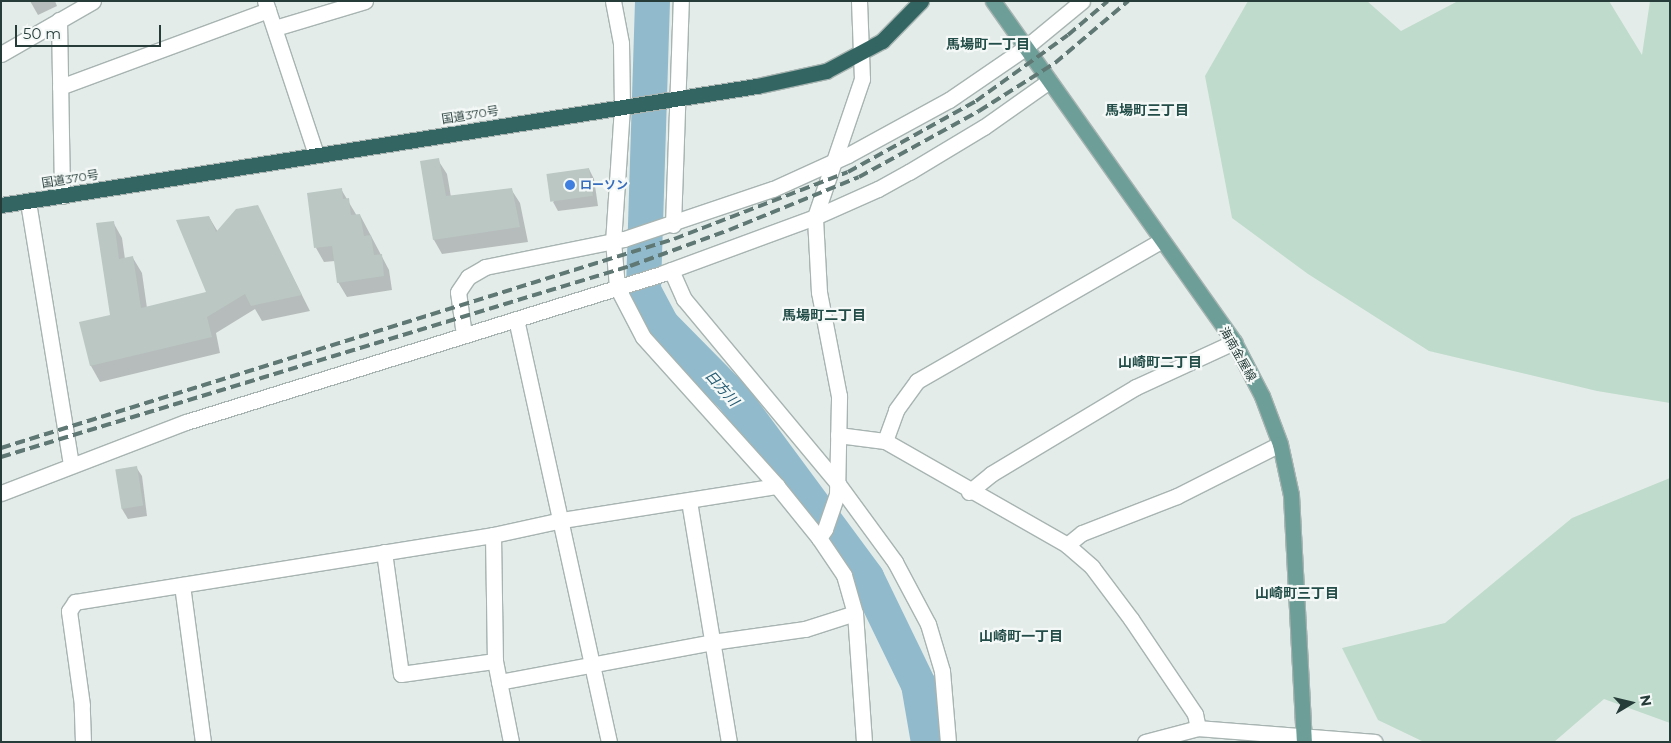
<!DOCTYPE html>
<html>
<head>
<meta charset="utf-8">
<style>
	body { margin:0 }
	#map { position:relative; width:1671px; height:743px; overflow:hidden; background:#e4ecea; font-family:Montserrat,"Noto Sans JP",sans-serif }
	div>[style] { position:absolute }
	.green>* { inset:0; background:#bfdbcb }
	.shadow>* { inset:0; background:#0003 }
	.river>* { height:35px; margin:-17.5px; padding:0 17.5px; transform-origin:17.5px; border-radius:17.5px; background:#91bbcc }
	.building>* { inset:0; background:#bac7c3; transform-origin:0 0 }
	.roads { filter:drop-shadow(1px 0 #a7b4b1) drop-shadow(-1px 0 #a7b4b1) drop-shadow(0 1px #a7b4b1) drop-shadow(0 -1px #a7b4b1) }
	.street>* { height:15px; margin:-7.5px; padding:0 7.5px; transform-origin:7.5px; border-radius:7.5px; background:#fff }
	.primary>* { height:15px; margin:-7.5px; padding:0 7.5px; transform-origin:7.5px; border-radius:7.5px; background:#6d9e98 }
	.highway>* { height:15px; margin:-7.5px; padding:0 7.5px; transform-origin:7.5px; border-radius:7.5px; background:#336662 }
	.rail>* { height:4px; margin-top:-2px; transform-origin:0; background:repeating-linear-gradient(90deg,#607874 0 10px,transparent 0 15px) }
	.dots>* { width:14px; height:14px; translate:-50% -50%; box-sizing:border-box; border:2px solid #f4f9f7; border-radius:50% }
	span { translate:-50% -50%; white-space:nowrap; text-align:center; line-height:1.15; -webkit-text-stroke:4.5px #f4f9f7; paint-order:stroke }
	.street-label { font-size:12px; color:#253c39 }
	.shop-label { font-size:12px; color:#366cbe; font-weight:700 }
	.left { translate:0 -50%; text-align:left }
	.neighbourhood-label { font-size:14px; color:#234d48; font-weight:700 }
	.water-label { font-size:14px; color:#245b73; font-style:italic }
	.frame { position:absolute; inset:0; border:2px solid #253c39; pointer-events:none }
	.north { position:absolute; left:1606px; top:678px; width:50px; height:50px; -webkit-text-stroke:4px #f4f9f7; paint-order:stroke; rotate:81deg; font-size:14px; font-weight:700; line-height:20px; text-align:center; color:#253c39 }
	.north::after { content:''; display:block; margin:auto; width:18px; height:22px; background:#253c39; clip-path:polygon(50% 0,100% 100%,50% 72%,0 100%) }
	.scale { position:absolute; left:15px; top:25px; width:146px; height:22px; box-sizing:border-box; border:2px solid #253c39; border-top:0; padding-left:6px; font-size:15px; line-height:18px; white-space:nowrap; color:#253c39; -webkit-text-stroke:4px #f4f9f7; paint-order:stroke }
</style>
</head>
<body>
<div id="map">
	<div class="green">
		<i style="clip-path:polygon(1248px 1px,1367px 1px,1401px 31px,1458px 1px,1609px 1px,1642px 55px,1650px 1px,1670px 1px,1670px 403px,1597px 391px,1429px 351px,1308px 274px,1232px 218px,1205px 76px)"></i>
		<i style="clip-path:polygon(1670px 478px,1670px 723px,1604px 699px,1554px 742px,1424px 742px,1378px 720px,1342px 648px,1445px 623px,1572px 518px)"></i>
	</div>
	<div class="shadow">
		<i style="clip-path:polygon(30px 1px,55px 1px,57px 6px,38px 15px)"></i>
		<i style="clip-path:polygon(438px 160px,447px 174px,451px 197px,511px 189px,520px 203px,528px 242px,442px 254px,434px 240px)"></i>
		<i style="clip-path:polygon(589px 169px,594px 179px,598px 206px,558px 211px,553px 202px)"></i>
		<i style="clip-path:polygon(341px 189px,357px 216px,360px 215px,389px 270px,392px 290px,347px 297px,338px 282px,335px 261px,324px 262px,316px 248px)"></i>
		<i style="clip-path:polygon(257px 206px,310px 311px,262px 321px,255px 309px,216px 333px,220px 353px,100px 382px,91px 366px,81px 323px,111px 316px,113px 222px,122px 238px,125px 259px,133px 258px,142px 273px,147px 308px,208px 293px,209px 217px,218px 232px)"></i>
		<i style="clip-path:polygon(136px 467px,142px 476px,147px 516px,128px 519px,122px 509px)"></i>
	</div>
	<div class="river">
		<i style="left:652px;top:1px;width:289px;rotate:91.8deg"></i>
		<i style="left:643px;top:290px;width:38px;rotate:62deg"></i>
		<i style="left:661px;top:324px;width:103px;rotate:45.4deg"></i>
		<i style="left:733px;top:397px;width:224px;rotate:53.5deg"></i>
		<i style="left:866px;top:577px;width:119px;rotate:64.1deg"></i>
		<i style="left:918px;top:684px;width:59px;rotate:80.2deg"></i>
	</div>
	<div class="building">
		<i style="clip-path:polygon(439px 158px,446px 196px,512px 188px,520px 227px,433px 240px,420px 161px)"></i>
		<i style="left:589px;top:168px;width:28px;height:43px;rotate:82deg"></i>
		<i style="clip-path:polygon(342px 188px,343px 199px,349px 198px,351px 215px,360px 214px,364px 236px,371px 235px,374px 255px,382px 254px,384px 276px,337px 283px,332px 246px,314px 248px,307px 193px)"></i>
		<i style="clip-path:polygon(258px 205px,302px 295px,251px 306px,245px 294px,207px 317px,212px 337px,90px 366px,79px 322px,110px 315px,96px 223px,114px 221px,119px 259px,133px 256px,141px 308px,206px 292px,176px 220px,209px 216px,216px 232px,236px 209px)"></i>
		<i style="left:137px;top:466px;width:40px;height:22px;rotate:81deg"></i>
	</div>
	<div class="roads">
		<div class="street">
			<i style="left:265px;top:1px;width:161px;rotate:71.6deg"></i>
			<i style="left:613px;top:1px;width:43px;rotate:79.2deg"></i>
			<i style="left:621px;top:43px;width:64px;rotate:89.1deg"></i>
			<i style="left:622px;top:107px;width:134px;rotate:93.8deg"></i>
			<i style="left:613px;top:241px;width:46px;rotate:85deg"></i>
			<i style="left:617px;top:287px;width:56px;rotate:62.5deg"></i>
			<i style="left:643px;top:337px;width:200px;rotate:48deg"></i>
			<i style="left:59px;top:20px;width:176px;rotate:89deg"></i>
			<i style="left:275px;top:28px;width:94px;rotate:-16.7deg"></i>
			<i style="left:1px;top:54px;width:106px;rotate:-29.9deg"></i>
			<i style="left:60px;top:87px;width:222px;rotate:-20.3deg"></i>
			<i style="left:28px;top:202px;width:266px;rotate:80.7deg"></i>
			<i style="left:673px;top:225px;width:224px;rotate:-88deg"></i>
			<i style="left:671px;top:270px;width:32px;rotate:66deg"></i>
			<i style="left:684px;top:299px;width:241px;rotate:50.2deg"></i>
			<i style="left:838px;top:484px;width:97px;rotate:53.8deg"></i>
			<i style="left:895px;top:562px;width:70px;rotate:62deg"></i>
			<i style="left:928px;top:624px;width:49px;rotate:73.4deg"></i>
			<i style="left:942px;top:671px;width:71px;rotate:85.2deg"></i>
			<i style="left:516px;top:319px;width:433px;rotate:77.6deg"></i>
			<i style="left:464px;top:335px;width:43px;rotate:-97.9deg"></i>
			<i style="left:458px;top:292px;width:18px;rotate:-56deg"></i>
			<i style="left:468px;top:277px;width:20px;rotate:-30deg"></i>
			<i style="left:485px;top:267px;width:142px;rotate:-11.4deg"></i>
			<i style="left:624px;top:239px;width:157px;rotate:-18.6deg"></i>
			<i style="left:773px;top:189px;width:82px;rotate:-24.4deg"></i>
			<i style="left:848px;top:155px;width:115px;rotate:-28.6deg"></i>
			<i style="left:949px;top:100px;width:92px;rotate:-34.4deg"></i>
			<i style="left:1025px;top:48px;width:74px;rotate:-39.5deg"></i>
			<i style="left:838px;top:435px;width:47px;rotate:7.3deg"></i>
			<i style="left:885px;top:441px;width:210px;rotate:29.7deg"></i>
			<i style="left:1067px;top:545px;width:33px;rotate:41deg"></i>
			<i style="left:1092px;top:567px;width:65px;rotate:53.1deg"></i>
			<i style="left:1131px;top:619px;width:115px;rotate:56deg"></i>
			<i style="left:1195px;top:714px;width:14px;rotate:78deg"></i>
			<i style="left:885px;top:441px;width:33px;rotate:-70deg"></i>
			<i style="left:896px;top:410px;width:36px;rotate:-54deg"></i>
			<i style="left:917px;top:381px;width:280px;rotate:-29.9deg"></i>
			<i style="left:969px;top:492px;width:28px;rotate:-39deg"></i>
			<i style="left:991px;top:474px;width:169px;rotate:-31deg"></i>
			<i style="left:1136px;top:387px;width:108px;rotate:-24.7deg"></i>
			<i style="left:1px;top:493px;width:198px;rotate:-21deg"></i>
			<i style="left:186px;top:422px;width:500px;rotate:-17.3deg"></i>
			<i style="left:663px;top:273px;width:162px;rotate:-20.2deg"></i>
			<i style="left:815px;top:217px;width:69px;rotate:-24deg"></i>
			<i style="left:878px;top:189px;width:35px;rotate:-29deg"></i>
			<i style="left:909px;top:172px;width:87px;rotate:-31deg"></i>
			<i style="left:984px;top:127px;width:80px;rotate:-35.3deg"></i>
			<i style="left:689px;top:501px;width:244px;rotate:80.6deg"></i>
			<i style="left:493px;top:535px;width:126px;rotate:89.1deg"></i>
			<i style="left:495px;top:661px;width:83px;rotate:78.8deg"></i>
			<i style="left:819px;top:538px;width:11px;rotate:-56deg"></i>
			<i style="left:825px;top:529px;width:36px;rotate:-71deg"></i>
			<i style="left:837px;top:495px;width:99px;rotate:-88.8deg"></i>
			<i style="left:839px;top:396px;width:106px;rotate:-100.9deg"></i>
			<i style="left:819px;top:292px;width:75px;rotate:-93.1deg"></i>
			<i style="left:815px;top:217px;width:146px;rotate:-71.2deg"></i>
			<i style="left:862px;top:79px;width:78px;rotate:-92.2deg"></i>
			<i style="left:1067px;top:545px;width:19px;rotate:-39deg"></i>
			<i style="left:1082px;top:533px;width:102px;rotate:-21.3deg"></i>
			<i style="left:1177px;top:496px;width:115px;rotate:-26.8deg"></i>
			<i style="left:384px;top:552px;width:123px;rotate:82.1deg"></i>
			<i style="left:401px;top:674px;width:95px;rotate:-7.9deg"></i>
			<i style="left:182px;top:585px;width:158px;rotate:82.4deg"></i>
			<i style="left:499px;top:682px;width:217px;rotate:-10.6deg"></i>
			<i style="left:712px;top:642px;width:94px;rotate:-8deg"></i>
			<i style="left:805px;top:629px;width:52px;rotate:-17.7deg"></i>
			<i style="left:83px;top:742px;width:37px;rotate:-92deg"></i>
			<i style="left:82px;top:705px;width:95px;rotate:-97.9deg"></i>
			<i style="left:69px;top:611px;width:11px;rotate:-56deg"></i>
			<i style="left:75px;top:602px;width:423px;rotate:-9.1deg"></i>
			<i style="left:493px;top:535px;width:71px;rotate:-12.3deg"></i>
			<i style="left:562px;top:520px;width:218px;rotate:-9deg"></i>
			<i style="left:777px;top:486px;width:67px;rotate:51.1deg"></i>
			<i style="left:819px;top:538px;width:45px;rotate:56deg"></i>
			<i style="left:844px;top:575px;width:40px;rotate:74deg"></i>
			<i style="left:855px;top:613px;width:129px;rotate:86deg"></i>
			<i style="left:1145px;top:742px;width:55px;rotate:-14.8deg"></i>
			<i style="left:1198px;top:728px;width:177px;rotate:4.5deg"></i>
		</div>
		<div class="primary">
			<i style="left:993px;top:1px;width:418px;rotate:54.7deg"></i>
			<i style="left:1234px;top:342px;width:61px;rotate:62.6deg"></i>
			<i style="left:1262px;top:396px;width:51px;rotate:69.4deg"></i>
			<i style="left:1280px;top:444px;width:52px;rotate:77.8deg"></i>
			<i style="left:1291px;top:495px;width:247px;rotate:87deg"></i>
		</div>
		<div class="highway">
			<i style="left:1px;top:205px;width:765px;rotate:-8.95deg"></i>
			<i style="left:757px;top:86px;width:71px;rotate:-12.3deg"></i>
			<i style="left:826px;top:71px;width:64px;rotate:-28.2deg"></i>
			<i style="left:882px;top:41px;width:56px;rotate:-45.7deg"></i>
		</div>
	</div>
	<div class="rail">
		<i style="left:1px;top:448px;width:705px;rotate:-17.25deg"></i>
		<i style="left:674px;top:239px;width:186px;rotate:-21.1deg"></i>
		<i style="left:848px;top:172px;width:146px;rotate:-29deg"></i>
		<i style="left:976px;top:101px;width:113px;rotate:-35.7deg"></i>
		<i style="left:1068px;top:35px;width:52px;rotate:-40.4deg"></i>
		<i style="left:1px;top:457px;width:657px;rotate:-16.89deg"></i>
		<i style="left:630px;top:266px;width:105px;rotate:-20deg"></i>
		<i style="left:729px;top:230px;width:140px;rotate:-22.2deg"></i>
		<i style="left:859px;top:177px;width:137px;rotate:-28.8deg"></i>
		<i style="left:979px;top:111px;width:90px;rotate:-32.3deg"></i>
		<i style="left:1055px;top:63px;width:96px;rotate:-40.3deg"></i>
	</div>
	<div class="dots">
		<i style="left:570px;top:185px;background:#3f7fe0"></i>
	</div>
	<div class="street-label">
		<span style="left:470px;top:115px;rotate:-9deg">国道370号</span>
		<span style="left:70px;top:179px;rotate:-9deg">国道370号</span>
		<span style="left:1238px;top:354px;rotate:60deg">海南金屋線</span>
	</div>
	<div class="shop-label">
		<span class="left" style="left:580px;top:185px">ローソン</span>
	</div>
	<div class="neighbourhood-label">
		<span style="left:988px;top:44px">馬場町一丁目</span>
		<span style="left:1147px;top:110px">馬場町三丁目</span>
		<span style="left:824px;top:315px">馬場町二丁目</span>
		<span style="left:1160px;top:362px">山崎町二丁目</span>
		<span style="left:1297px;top:593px">山崎町三丁目</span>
		<span style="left:1021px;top:636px">山崎町一丁目</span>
	</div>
	<div class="water-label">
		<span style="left:722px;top:388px;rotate:48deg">日方川</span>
	</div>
	<div class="frame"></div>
	<div class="north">N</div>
	<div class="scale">50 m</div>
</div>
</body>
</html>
